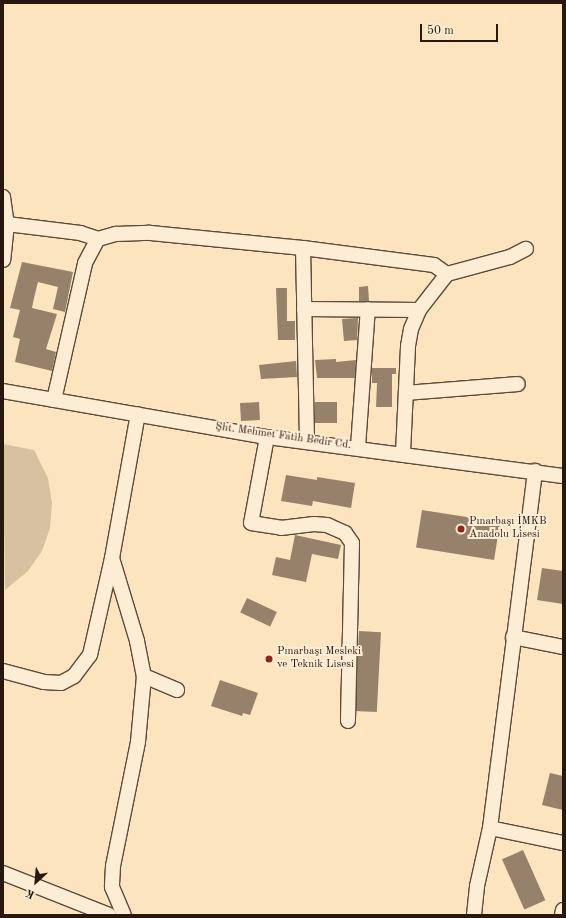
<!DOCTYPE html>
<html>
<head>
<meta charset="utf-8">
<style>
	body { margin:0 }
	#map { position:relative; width:566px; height:918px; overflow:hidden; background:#fce4bf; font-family:"Old Standard TT",serif }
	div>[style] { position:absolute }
	.green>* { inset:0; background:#d8c1a1 }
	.building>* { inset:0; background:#96826a; transform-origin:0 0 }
	.roads { filter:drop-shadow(1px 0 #5d4a3a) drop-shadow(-1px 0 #5d4a3a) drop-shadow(0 1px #5d4a3a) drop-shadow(0 -1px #5d4a3a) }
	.minor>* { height:14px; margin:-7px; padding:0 7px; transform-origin:7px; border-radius:7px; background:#fdedd5 }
	.dots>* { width:11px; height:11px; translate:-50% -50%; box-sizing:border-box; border:2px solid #fdedd5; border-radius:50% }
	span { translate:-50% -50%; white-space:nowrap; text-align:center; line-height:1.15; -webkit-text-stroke:4px #fdedd5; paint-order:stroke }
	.street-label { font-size:11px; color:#28170e }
	.poi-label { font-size:11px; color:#28170e }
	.left { translate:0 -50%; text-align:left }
	.frame { position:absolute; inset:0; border:4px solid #28170e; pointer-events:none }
	.north { position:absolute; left:16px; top:862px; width:40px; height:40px; -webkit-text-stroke:3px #fdedd5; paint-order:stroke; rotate:206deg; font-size:11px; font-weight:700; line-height:16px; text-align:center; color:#28170e }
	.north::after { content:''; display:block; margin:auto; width:14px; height:18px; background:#28170e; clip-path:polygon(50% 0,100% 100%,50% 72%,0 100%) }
	.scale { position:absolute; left:420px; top:24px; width:78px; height:18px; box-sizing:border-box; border:2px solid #28170e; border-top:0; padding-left:5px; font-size:12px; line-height:14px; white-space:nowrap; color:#28170e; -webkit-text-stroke:3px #fdedd5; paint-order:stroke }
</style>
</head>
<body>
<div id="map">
	<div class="green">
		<i style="clip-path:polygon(3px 444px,34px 450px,48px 478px,52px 503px,50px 528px,42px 551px,28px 571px,5px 590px)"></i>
	</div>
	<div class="building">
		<i style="clip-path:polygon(22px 262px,73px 272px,65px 312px,53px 309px,58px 287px,38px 282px,34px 298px,32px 308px,57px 314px,46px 349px,56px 352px,52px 371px,15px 362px,20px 339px,13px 337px,20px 310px,10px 308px)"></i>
		<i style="clip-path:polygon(368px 286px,369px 301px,359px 301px,359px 287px)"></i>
		<i style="clip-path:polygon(276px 288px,287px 288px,287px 321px,295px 321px,295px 340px,278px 340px)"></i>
		<i style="clip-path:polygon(358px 318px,357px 340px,344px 341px,342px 319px)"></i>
		<i style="clip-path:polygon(336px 359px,336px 362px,356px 360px,355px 378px,317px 378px,315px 360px)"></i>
		<i style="clip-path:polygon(296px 361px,297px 377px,261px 379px,259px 365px)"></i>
		<i style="clip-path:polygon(372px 368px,396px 368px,396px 374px,392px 374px,392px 407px,376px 407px,377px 383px,372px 383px)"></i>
		<i style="left:259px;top:402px;width:18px;height:19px;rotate:87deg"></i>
		<i style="left:315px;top:402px;width:22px;height:21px"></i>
		<i style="clip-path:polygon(286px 475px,317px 480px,317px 477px,355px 483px,351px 508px,313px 501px,312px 506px,281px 501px)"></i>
		<i style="left:422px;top:510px;width:79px;height:38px;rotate:9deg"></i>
		<i style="clip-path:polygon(295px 535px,341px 545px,338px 559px,312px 554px,306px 582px,272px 575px,276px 557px,290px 560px)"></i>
		<i style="clip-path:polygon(542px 568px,563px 571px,563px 604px,537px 600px)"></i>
		<i style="left:247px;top:598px;width:33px;height:16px;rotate:25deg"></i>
		<i style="left:359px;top:631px;width:22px;height:80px;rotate:3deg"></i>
		<i style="clip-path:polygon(220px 680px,258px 693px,250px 715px,243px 713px,242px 716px,211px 706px)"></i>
		<i style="clip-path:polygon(550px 773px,563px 776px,563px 810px,542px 805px)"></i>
		<i style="left:523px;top:850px;width:55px;height:23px;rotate:66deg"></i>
	</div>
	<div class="roads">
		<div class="minor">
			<i style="left:3px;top:197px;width:27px;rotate:82deg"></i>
			<i style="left:7px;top:224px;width:36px;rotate:96deg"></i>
			<i style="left:7px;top:224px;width:74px;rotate:7deg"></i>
			<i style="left:80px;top:233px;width:19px;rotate:18deg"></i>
			<i style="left:303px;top:248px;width:132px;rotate:7.4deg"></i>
			<i style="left:434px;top:265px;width:16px;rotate:35deg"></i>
			<i style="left:304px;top:309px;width:115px;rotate:0.5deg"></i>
			<i style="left:3px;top:391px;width:268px;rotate:9.9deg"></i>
			<i style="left:267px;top:437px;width:299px;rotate:7.5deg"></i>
			<i style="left:406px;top:393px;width:112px;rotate:-4.6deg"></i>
			<i style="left:54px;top:400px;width:140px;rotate:-77.2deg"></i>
			<i style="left:85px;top:263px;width:27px;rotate:-62deg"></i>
			<i style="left:98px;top:239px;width:19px;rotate:-16deg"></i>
			<i style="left:116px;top:234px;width:34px;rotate:-2deg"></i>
			<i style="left:150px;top:233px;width:154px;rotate:5.6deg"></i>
			<i style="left:303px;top:248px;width:194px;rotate:88.8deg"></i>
			<i style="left:267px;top:437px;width:87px;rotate:100.5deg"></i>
			<i style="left:251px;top:523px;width:30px;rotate:9deg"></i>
			<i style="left:281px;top:528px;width:33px;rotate:-7deg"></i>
			<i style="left:314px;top:524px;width:13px;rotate:4deg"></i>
			<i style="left:327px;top:525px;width:20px;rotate:24deg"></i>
			<i style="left:345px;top:533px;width:12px;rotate:55deg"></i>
			<i style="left:352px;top:543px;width:178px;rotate:91.3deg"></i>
			<i style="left:358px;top:447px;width:138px;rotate:-85.9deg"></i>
			<i style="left:403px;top:453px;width:107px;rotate:-87.3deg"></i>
			<i style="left:408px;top:346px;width:17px;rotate:-80deg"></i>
			<i style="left:411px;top:329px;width:21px;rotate:-67deg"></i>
			<i style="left:419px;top:310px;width:46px;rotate:-52.1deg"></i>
			<i style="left:447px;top:274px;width:65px;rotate:-15.1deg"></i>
			<i style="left:510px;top:257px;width:18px;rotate:-27deg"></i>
			<i style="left:112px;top:558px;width:87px;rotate:73.2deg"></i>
			<i style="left:137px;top:641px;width:36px;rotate:79deg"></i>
			<i style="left:144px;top:676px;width:66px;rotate:95.2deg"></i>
			<i style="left:138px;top:742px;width:126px;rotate:101.4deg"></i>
			<i style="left:113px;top:866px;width:21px;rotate:93deg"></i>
			<i style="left:112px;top:887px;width:30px;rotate:67deg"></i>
			<i style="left:513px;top:637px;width:51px;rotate:11.3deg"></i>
			<i style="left:3px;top:671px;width:42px;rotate:15deg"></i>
			<i style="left:44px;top:682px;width:17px;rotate:3deg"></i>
			<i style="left:61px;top:683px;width:15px;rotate:-28deg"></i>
			<i style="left:74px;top:676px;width:26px;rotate:-53deg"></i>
			<i style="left:90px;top:655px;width:99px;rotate:-77.2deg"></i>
			<i style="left:112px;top:558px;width:146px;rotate:-79.8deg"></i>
			<i style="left:144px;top:676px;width:36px;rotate:23deg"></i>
			<i style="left:490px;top:828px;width:75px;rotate:11.6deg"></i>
			<i style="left:3px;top:873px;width:114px;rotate:21.6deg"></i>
			<i style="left:474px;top:915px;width:29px;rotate:-84deg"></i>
			<i style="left:477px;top:886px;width:59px;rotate:-77.4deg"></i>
			<i style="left:490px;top:828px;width:360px;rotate:-82.8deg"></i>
			<i style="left:562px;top:915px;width:5px;rotate:-79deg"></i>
		</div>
	</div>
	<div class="dots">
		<i style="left:461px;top:529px;background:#8f2418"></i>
		<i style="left:269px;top:659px;background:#8f2418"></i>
	</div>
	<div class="street-label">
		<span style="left:283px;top:437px;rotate:8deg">Şht. Mehmet Fatih Bedir Cd.</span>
	</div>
	<div class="poi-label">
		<span class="left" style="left:469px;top:529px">Pınarbaşı İMKB<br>Anadolu Lisesi</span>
		<span class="left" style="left:277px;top:659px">Pınarbaşı Mesleki<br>ve Teknik Lisesi</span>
	</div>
	<div class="frame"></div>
	<div class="north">K</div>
	<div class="scale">50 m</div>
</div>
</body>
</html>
